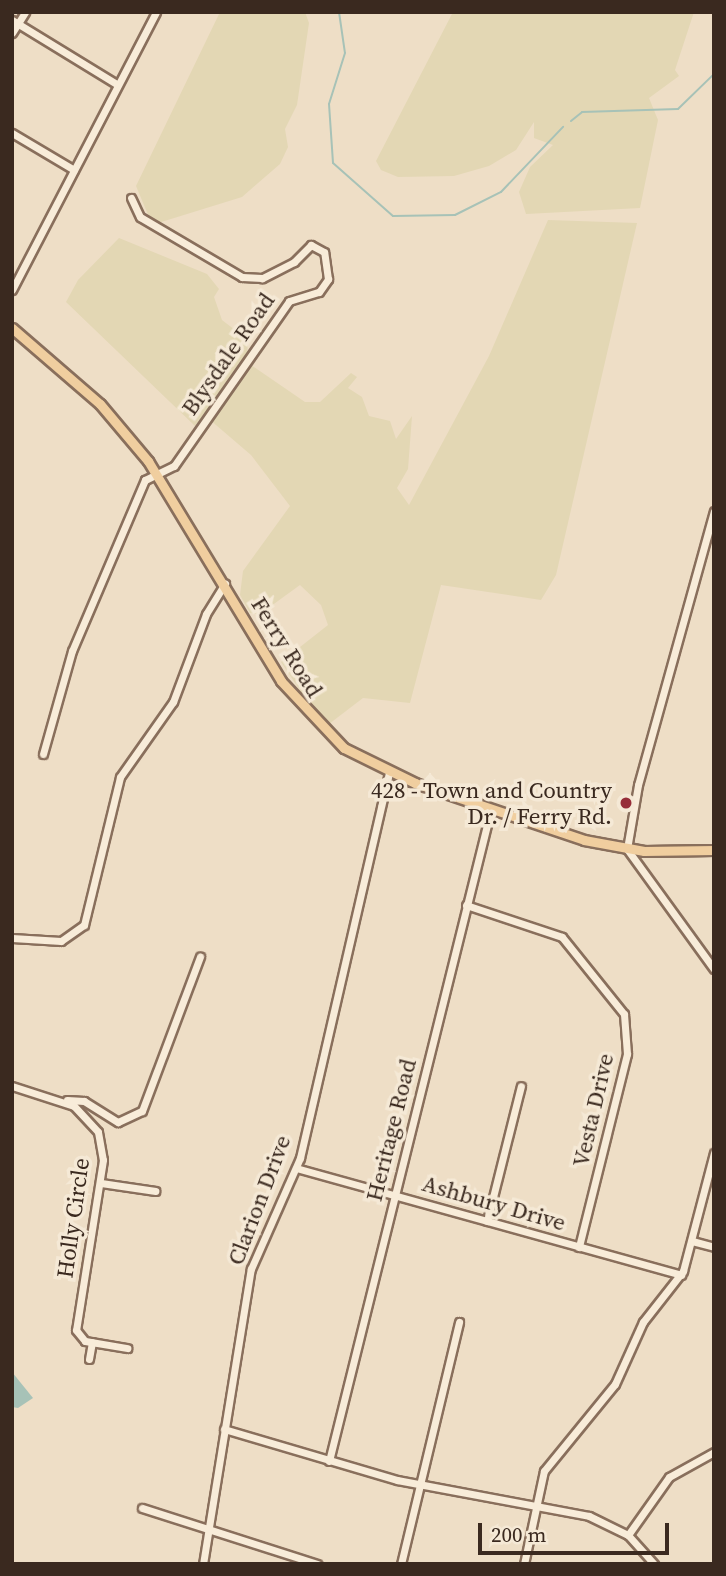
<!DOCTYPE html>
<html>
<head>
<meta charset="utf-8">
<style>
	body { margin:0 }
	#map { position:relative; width:726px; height:1576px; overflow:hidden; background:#eedec6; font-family:"Source Serif 4",serif }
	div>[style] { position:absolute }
	.farmland>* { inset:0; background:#e3d7b4 }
	.water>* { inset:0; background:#a7c2b7 }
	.stream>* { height:2px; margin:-1px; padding:0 1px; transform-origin:1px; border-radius:1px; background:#a7c2b7 }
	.roads { filter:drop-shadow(2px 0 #896f5c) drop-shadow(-2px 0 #896f5c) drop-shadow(0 2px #896f5c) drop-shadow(0 -2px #896f5c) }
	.minor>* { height:7px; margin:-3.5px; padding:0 3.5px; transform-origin:3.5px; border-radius:3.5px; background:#f8ecd9 }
	.major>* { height:9px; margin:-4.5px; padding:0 4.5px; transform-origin:4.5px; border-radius:4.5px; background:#f0ce9f }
	.dots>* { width:19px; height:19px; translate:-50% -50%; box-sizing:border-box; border:4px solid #f5e9d6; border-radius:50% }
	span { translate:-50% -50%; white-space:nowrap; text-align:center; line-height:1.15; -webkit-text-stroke:7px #f5e9d6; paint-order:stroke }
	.street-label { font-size:23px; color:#3a291f }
	.poi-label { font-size:23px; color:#3a291f }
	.right { translate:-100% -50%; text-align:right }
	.frame { position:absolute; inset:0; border:14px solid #3a291f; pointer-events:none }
	.scale { position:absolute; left:478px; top:1523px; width:191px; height:32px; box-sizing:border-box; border:4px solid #3a291f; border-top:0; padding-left:9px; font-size:21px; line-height:24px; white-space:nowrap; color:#3a291f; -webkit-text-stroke:5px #f5e9d6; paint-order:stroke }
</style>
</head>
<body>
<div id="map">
	<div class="farmland">
		<i style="clip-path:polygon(220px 12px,305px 12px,309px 23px,297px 105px,285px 129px,288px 147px,280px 164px,242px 197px,158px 223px,149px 217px,136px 186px)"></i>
		<i style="clip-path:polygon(453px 12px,694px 12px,675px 70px,679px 76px,649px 98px,658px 120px,640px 208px,526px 214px,519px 192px,530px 167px,553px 145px,534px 138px,534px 122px,516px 150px,489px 166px,454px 176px,398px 177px,381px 170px,376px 161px)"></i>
		<i style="clip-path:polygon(548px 220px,637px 223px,556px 575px,541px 600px,441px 585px,410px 703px,363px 698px,329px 724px,303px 704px,312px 687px,303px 695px,281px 662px,328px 625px,321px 605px,300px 585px,260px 614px,250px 613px,240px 595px,243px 571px,290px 506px,251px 455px,209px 419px,251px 365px,305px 402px,320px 402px,351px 373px,357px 377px,348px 388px,362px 397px,369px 416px,390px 421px,396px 439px,412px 416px,408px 469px,397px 488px,409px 505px,489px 356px)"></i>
		<i style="clip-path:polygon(119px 238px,207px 274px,219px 289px,214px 297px,222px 320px,248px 340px,247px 356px,195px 426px,66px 302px,78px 280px)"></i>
	</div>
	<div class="water">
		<i style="clip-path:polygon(12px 1372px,33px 1398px,18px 1408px,12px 1407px)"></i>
	</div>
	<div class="stream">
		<i style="left:339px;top:12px;width:41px;rotate:81.7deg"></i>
		<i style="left:345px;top:53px;width:53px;rotate:107.4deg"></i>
		<i style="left:329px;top:104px;width:59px;rotate:86.1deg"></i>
		<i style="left:333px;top:163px;width:80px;rotate:41.5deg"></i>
		<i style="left:393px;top:216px;width:62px;rotate:-0.9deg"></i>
		<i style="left:455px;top:215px;width:51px;rotate:-26.6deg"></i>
		<i style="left:501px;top:192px;width:90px;rotate:-46.4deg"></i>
		<i style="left:571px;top:121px;width:14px;rotate:-39deg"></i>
		<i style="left:582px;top:112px;width:96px;rotate:-1.8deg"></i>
		<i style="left:678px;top:109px;width:50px;rotate:-44.2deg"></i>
	</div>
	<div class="roads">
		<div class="minor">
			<i style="left:12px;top:20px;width:124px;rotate:31.5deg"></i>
			<i style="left:12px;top:33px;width:25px;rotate:-58deg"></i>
			<i style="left:12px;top:133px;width:72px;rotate:30.8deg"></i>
			<i style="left:12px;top:290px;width:313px;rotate:-62.6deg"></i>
			<i style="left:714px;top:511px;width:284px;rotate:105.5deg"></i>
			<i style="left:638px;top:785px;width:65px;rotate:99.8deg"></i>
			<i style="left:627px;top:849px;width:148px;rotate:54.1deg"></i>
			<i style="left:43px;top:754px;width:107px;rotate:-74.3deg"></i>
			<i style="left:72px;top:651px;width:186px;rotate:-66.9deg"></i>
			<i style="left:145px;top:480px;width:32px;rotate:-26deg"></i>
			<i style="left:174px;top:466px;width:201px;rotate:-55.1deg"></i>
			<i style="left:289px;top:301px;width:31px;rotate:-17deg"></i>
			<i style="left:319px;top:292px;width:16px;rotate:-55deg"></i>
			<i style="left:328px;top:279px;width:27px;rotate:-98deg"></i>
			<i style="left:324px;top:252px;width:15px;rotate:-152deg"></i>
			<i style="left:311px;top:245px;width:24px;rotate:135deg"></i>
			<i style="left:294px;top:262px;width:36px;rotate:153deg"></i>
			<i style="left:262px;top:278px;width:20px;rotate:-177deg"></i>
			<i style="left:242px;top:277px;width:118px;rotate:-149.5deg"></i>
			<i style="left:140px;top:217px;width:21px;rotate:-115deg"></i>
			<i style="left:466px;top:905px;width:101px;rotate:18.4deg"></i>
			<i style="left:562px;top:937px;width:99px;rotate:51.2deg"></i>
			<i style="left:624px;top:1014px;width:40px;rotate:85.7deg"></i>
			<i style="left:627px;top:1054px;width:199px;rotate:104deg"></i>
			<i style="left:12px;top:938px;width:49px;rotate:3.5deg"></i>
			<i style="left:61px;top:941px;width:28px;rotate:-35deg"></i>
			<i style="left:84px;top:925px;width:152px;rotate:-76.3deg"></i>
			<i style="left:120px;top:777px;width:92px;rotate:-54.8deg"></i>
			<i style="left:173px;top:702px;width:94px;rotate:-69.4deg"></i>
			<i style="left:206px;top:614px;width:36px;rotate:-58deg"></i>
			<i style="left:12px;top:1086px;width:65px;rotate:17.9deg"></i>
			<i style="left:74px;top:1106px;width:35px;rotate:47deg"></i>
			<i style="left:98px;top:1132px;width:28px;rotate:80deg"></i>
			<i style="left:103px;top:1160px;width:172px;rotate:99deg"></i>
			<i style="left:76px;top:1330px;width:14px;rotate:51deg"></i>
			<i style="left:85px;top:1341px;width:43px;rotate:9.5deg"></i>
			<i style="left:67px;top:1100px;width:17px;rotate:3deg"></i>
			<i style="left:84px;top:1101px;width:40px;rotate:32deg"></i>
			<i style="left:118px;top:1122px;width:26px;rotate:-25deg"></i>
			<i style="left:142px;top:1111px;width:165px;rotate:-69.4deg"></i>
			<i style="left:296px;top:1168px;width:400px;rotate:15.5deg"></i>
			<i style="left:101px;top:1183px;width:55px;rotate:8.4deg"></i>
			<i style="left:487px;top:1221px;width:139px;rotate:-75.9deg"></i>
			<i style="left:692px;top:1241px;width:23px;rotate:15deg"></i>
			<i style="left:89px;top:1359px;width:17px;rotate:-80deg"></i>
			<i style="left:224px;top:1429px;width:180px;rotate:16.4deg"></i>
			<i style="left:397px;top:1480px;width:195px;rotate:10.6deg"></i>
			<i style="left:589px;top:1516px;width:43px;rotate:26deg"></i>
			<i style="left:628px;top:1535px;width:39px;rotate:48deg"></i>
			<i style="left:329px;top:1461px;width:672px;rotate:-76.05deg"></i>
			<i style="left:142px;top:1508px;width:184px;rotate:17.7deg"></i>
			<i style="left:628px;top:1535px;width:71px;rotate:-54.7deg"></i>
			<i style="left:669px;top:1477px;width:51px;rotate:-29.1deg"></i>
			<i style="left:203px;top:1564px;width:299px;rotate:-80.8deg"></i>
			<i style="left:251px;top:1269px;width:121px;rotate:-66.2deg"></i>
			<i style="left:300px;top:1158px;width:395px;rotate:-77deg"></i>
			<i style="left:401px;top:1564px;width:249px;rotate:-76.5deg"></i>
			<i style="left:524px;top:1564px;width:95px;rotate:-77.9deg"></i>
			<i style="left:544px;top:1471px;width:112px;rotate:-50.8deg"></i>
			<i style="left:615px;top:1384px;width:68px;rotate:-65.7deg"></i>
			<i style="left:643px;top:1322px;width:65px;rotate:-51.9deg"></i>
			<i style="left:683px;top:1271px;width:122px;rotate:-75.3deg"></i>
		</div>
		<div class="major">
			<i style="left:12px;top:328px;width:116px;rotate:40.8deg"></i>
			<i style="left:100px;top:404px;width:75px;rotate:49.9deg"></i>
			<i style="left:148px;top:461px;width:257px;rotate:58.8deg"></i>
			<i style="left:281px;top:681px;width:92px;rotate:46.8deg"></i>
			<i style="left:344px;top:748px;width:79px;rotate:26.2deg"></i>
			<i style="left:415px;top:783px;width:178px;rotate:18.6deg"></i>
			<i style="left:584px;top:840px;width:61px;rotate:10.4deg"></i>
			<i style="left:644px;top:851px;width:70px;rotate:-0.8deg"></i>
		</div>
	</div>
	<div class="dots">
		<i style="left:626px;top:803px;background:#972d38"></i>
	</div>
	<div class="street-label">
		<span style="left:228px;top:354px;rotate:-55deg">Blysdale Road</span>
		<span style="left:287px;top:647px;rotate:58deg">Ferry Road</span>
		<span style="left:593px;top:1110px;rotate:-77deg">Vesta Drive</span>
		<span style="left:391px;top:1130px;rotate:-76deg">Heritage Road</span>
		<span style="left:259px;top:1200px;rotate:-69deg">Clarion Drive</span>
		<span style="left:494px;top:1203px;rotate:16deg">Ashbury Drive</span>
		<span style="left:73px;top:1218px;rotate:-82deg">Holly Circle</span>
	</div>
	<div class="poi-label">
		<span class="right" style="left:612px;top:803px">428 - Town and Country<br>Dr. / Ferry Rd.</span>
	</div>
	<div class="frame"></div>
	<div class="scale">200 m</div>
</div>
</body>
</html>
